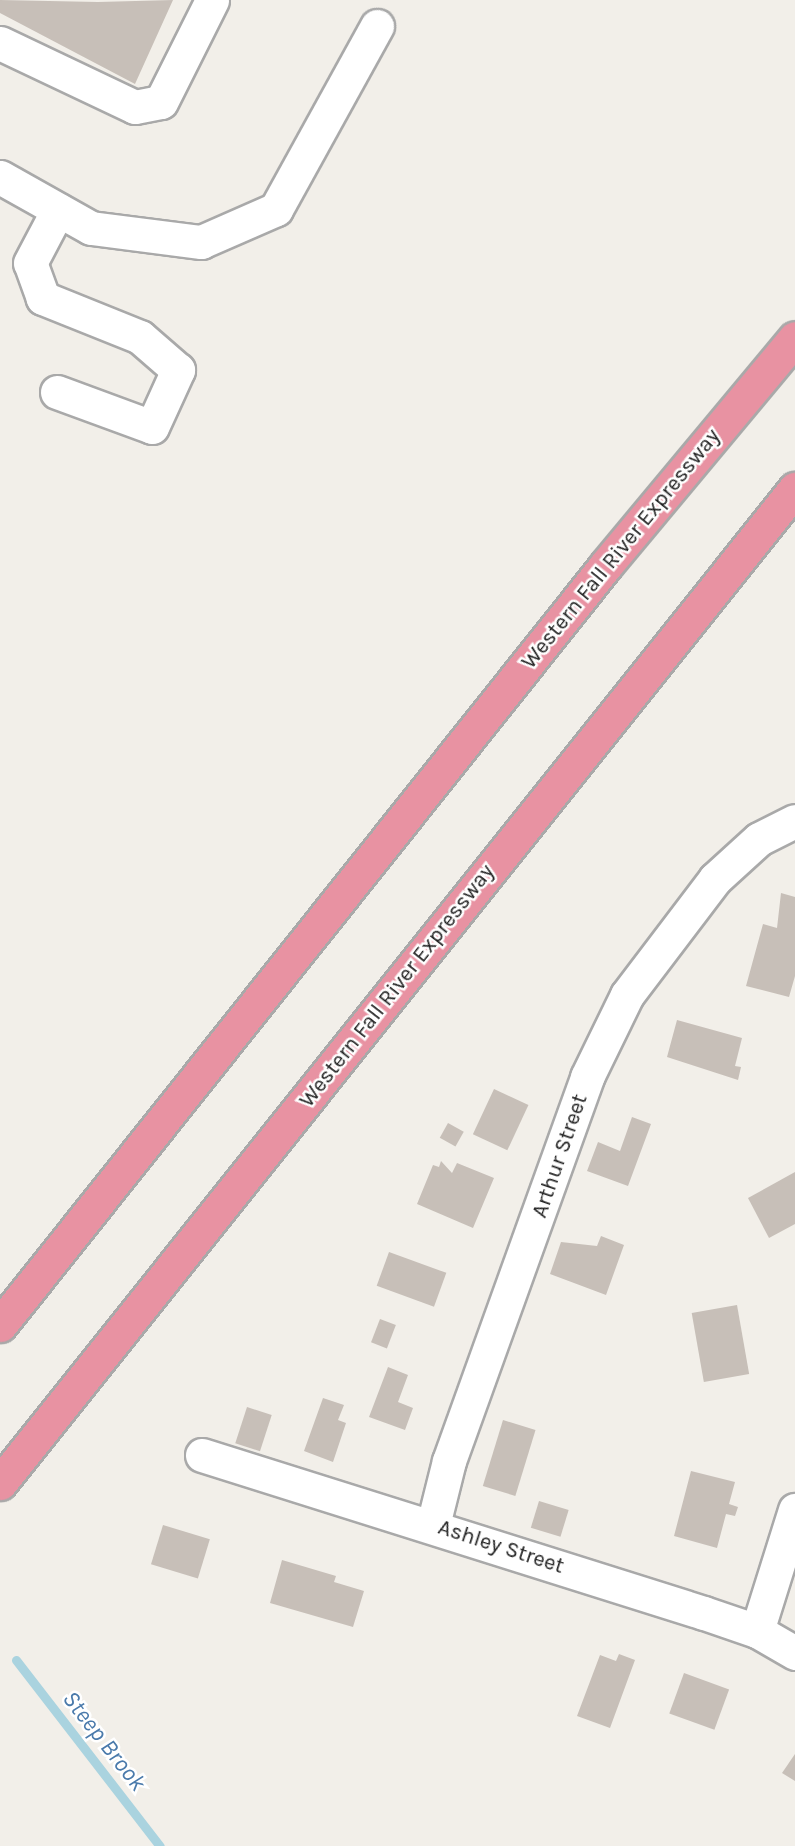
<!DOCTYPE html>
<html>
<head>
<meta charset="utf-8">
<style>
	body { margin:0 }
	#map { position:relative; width:795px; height:1846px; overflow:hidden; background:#f2efe9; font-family:Karla,sans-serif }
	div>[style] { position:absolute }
	.stream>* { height:9px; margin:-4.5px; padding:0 4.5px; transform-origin:4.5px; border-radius:4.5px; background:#aad3df }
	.building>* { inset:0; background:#c7bfb8; transform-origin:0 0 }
	.roads { filter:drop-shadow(2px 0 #a9a9a9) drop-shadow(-2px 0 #a9a9a9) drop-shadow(0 2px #a9a9a9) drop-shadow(0 -2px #a9a9a9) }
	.minor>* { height:33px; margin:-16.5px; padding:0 16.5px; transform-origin:16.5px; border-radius:16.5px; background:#fff }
	.highway>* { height:33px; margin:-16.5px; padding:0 16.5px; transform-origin:16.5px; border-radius:16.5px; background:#e892a2 }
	span { translate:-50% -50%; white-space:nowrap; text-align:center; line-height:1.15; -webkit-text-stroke:5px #fff; paint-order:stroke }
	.street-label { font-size:22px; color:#222 }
	.water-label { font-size:24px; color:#4a7aab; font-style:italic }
</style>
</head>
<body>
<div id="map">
	<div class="stream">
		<i style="left:16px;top:1660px;width:235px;rotate:52.3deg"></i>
	</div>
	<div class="building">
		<i style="clip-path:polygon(0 0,98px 2px,173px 0,135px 84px,0 13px)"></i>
		<i style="clip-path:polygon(781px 893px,795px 897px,795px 976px,789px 997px,746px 986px,763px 924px,777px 928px)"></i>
		<i style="clip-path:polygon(677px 1020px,742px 1038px,735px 1066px,741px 1067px,738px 1080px,667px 1057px)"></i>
		<i style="left:494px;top:1089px;width:38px;height:50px;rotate:25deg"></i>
		<i style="clip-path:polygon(632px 1117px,651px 1124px,628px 1186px,587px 1171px,598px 1142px,620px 1151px)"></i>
		<i style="left:448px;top:1123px;width:18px;height:17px;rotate:29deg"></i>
		<i style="clip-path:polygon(441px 1161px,452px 1173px,457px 1163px,494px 1178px,473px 1228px,417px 1204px,433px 1165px,439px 1167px)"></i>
		<i style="clip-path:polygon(795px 1172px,795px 1224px,769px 1238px,748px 1198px)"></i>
		<i style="clip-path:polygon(601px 1236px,624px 1245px,606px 1295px,550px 1274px,561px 1242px,597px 1246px)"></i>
		<i style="left:389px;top:1252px;width:61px;height:36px;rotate:20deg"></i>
		<i style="left:737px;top:1305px;width:70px;height:46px;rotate:80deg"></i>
		<i style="left:380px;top:1319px;width:17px;height:25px;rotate:21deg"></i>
		<i style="clip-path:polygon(388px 1367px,408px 1375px,398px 1402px,413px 1408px,405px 1430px,369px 1417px)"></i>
		<i style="clip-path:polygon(323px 1398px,344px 1405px,338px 1420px,346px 1423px,333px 1462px,304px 1451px)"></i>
		<i style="left:247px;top:1407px;width:26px;height:38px;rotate:18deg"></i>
		<i style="left:503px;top:1420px;width:34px;height:69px;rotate:17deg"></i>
		<i style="clip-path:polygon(691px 1471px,735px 1482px,729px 1504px,738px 1507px,735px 1516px,726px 1514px,717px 1548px,674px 1536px)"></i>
		<i style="left:539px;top:1501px;width:31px;height:28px;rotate:17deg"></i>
		<i style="left:163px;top:1525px;width:49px;height:41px;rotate:17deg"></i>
		<i style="clip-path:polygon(282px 1560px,336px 1576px,334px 1582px,364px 1591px,353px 1627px,270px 1603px)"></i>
		<i style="clip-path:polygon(619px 1654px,635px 1660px,610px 1728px,577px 1716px,600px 1655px,616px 1661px)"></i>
		<i style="left:684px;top:1673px;width:48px;height:43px;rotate:20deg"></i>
		<i style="clip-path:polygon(795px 1754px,795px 1781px,782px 1773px)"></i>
	</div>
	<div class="roads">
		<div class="minor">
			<i style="left:0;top:43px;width:149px;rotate:25.4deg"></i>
			<i style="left:135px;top:107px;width:26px;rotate:-11deg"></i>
			<i style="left:161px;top:102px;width:114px;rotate:-63.4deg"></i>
			<i style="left:0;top:177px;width:104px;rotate:29.3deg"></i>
			<i style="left:91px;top:228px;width:111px;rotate:7.3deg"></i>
			<i style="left:201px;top:242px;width:82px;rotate:-23.7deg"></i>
			<i style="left:276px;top:209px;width:209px;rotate:-61.1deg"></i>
			<i style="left:57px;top:392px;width:101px;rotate:20.2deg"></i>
			<i style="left:152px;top:427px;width:63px;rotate:-65.5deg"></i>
			<i style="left:178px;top:370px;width:50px;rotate:-139deg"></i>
			<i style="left:140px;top:337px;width:105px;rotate:-158.1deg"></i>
			<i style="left:43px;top:298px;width:37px;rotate:-110deg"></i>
			<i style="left:30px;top:263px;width:60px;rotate:-62.2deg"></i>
			<i style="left:202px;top:1455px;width:526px;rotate:17.47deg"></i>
			<i style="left:704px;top:1613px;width:56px;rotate:18.8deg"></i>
			<i style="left:757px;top:1631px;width:44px;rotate:30.1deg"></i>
			<i style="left:433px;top:1525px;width:66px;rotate:-76deg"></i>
			<i style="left:449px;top:1461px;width:408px;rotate:-70.2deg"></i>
			<i style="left:587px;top:1077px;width:91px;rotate:-64deg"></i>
			<i style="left:627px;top:995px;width:146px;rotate:-52.8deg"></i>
			<i style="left:715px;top:879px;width:59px;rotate:-42.3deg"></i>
			<i style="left:759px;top:839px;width:40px;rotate:-26.6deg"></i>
			<i style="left:757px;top:1631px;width:127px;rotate:-72.6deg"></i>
		</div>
		<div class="highway">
			<i style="left:0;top:1325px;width:972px;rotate:-51.43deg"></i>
			<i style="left:606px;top:565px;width:295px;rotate:-50.2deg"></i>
			<i style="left:0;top:1483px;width:1273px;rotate:-51.35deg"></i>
		</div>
	</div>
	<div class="street-label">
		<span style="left:621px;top:549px;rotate:-51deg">Western Fall River Expressway</span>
		<span style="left:397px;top:986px;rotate:-52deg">Western Fall River Expressway</span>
		<span style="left:560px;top:1156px;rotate:-71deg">Arthur Street</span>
		<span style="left:501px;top:1547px;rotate:18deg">Ashley Street</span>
	</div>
	<div class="water-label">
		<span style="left:104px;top:1741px;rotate:52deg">Steep Brook</span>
	</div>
</div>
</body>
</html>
